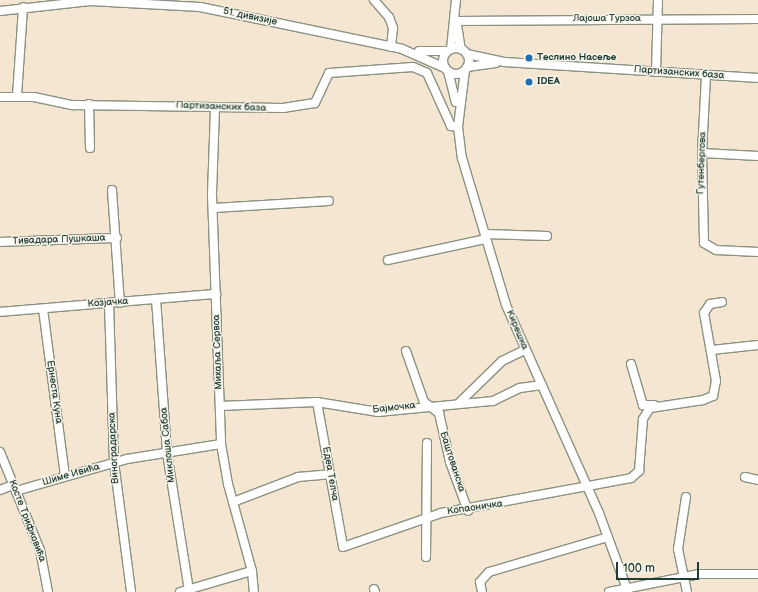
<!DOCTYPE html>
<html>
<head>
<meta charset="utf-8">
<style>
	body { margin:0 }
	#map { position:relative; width:758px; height:592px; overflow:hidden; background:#f4e6d0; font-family:"Balsamiq Sans",sans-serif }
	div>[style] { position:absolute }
	.roads { filter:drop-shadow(1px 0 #8a9282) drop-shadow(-1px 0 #8a9282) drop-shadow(0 1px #8a9282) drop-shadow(0 -1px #8a9282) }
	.minor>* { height:8px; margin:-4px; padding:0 4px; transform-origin:4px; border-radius:4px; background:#fff }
	.minor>.ring { margin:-4px; padding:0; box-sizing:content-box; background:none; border:8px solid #fff; border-radius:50% }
	.dots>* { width:11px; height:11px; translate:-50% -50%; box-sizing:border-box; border:2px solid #f7f3e8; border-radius:50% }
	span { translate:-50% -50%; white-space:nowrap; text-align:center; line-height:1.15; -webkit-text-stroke:3px #f7f3e8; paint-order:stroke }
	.street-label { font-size:10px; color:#1f3d34 }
	.poi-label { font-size:10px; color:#1f3d34; font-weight:700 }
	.left { translate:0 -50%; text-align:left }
	.scale { position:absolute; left:616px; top:562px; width:83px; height:18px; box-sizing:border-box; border:2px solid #1f3d34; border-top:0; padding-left:5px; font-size:12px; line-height:14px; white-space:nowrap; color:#1f3d34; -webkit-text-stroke:3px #f7f3e8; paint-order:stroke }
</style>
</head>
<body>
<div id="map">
	<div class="roads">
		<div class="minor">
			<i style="left:374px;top:0;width:23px;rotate:49deg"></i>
			<i style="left:389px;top:17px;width:12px;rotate:70deg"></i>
			<i style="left:393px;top:28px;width:19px;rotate:96deg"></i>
			<i style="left:0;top:11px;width:91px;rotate:-6.3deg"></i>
			<i style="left:90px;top:1px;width:110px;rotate:3.1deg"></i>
			<i style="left:200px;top:7px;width:206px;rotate:11.7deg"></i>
			<i style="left:402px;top:49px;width:47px;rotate:23.8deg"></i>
			<i style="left:456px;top:21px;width:302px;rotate:-0.4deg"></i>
			<i style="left:457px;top:25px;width:24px;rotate:81deg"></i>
			<i class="ring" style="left:443px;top:48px;width:18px;height:18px"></i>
			<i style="left:451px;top:49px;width:49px;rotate:-84.2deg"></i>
			<i style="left:419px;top:51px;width:28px"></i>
			<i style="left:467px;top:54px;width:38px;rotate:12deg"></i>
			<i style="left:504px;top:62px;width:255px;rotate:3.6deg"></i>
			<i style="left:467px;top:67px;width:29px;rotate:-8deg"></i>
			<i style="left:465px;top:70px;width:57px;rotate:97deg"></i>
			<i style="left:458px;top:127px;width:31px;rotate:83deg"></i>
			<i style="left:462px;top:158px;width:153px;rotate:73.3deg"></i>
			<i style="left:506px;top:305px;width:228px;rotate:65.9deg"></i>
			<i style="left:599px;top:513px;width:84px;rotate:69.8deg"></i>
			<i style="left:448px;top:71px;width:32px;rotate:76deg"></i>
			<i style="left:656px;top:72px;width:72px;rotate:-88.4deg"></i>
			<i style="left:706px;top:76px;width:77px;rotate:93deg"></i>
			<i style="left:702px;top:153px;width:90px;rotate:88.7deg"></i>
			<i style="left:704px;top:243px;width:14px;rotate:30deg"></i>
			<i style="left:716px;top:250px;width:42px;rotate:2.7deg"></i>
			<i style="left:17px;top:96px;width:89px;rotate:-86.1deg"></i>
			<i style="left:0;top:97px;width:34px"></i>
			<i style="left:34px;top:97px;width:40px;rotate:12deg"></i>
			<i style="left:73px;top:105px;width:210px;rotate:0.8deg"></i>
			<i style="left:283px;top:108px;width:32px;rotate:-9deg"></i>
			<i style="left:315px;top:103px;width:33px;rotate:-65deg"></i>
			<i style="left:329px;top:73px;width:84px;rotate:-4.1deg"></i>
			<i style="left:413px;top:67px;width:15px;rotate:23deg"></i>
			<i style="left:427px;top:73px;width:58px;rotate:65.6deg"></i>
			<i style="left:451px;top:126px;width:7px;rotate:8deg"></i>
			<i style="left:89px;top:104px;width:44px;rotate:88.7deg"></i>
			<i style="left:215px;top:108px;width:87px;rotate:92deg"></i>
			<i style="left:212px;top:195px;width:249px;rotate:87.9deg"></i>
			<i style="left:221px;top:444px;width:41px;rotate:80.1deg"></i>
			<i style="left:228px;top:484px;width:90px;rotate:74.6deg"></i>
			<i style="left:252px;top:571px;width:21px;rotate:85deg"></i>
			<i style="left:702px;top:153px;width:56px;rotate:3.1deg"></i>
			<i style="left:112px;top:190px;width:113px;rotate:86deg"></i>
			<i style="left:214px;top:208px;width:115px;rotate:-3.5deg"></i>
			<i style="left:485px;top:234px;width:62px;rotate:1.8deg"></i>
			<i style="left:0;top:242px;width:117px;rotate:-2deg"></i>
			<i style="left:388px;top:260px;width:100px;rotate:-12.1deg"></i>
			<i style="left:156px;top:299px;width:154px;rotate:85.9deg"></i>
			<i style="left:167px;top:453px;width:139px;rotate:80.9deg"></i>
			<i style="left:109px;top:303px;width:159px;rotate:88.2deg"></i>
			<i style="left:114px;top:462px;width:131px;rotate:82.5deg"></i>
			<i style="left:43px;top:309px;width:167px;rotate:82.5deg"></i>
			<i style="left:0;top:312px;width:217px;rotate:-4.8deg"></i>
			<i style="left:712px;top:350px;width:46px;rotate:-6.2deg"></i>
			<i style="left:406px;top:351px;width:54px;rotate:70.6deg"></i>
			<i style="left:424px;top:402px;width:19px;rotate:36deg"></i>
			<i style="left:439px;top:413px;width:50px;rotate:77.3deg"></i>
			<i style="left:450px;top:462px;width:52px;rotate:69.8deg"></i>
			<i style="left:631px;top:364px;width:43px;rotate:73.7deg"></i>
			<i style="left:643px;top:405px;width:11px"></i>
			<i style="left:317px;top:402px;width:147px;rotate:79.8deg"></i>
			<i style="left:343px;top:547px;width:104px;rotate:-19.1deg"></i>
			<i style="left:441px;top:513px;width:193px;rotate:-10.4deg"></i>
			<i style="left:631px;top:478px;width:11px;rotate:-41deg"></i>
			<i style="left:639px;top:471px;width:52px;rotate:-85.6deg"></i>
			<i style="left:643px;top:419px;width:13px;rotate:-58deg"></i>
			<i style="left:650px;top:408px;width:54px;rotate:-8.6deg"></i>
			<i style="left:703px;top:400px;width:11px;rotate:-22deg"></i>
			<i style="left:713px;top:396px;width:15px;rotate:-79deg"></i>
			<i style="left:716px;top:381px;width:69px;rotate:-100deg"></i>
			<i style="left:704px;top:313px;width:11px;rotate:-56deg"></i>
			<i style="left:710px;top:304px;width:12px;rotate:-9deg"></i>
			<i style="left:459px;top:403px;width:60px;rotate:-44.3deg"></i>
			<i style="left:502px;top:361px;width:25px;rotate:-26deg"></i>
			<i style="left:220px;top:406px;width:97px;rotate:-2.4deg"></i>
			<i style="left:317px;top:402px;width:62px;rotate:9.3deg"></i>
			<i style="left:378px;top:412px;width:116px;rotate:-5.5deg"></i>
			<i style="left:493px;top:401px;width:30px;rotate:-26deg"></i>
			<i style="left:520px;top:388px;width:22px;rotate:-8deg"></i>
			<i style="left:0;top:452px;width:106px;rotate:67.8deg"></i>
			<i style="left:40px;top:550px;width:43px;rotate:79.2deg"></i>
			<i style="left:745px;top:477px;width:13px;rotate:13deg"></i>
			<i style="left:0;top:490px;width:14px;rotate:-21deg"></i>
			<i style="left:16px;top:491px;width:116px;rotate:-16.1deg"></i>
			<i style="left:127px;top:459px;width:95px;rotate:-9.1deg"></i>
			<i style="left:686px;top:497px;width:53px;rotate:98.7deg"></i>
			<i style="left:678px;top:549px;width:44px;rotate:78.2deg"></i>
			<i style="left:233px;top:502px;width:70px;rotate:-21deg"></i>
			<i style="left:298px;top:477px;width:32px;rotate:-5deg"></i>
			<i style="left:426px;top:557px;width:114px;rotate:-89.5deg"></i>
			<i style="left:374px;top:589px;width:3px;rotate:72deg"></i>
			<i style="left:180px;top:592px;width:75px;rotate:-16.3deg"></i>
			<i style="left:482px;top:592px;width:10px;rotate:-101deg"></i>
			<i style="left:480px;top:582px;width:13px;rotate:-48deg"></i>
			<i style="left:489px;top:572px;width:124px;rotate:-16.4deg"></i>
			<i style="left:609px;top:592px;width:92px;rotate:-11.3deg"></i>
			<i style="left:699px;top:574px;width:59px"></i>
		</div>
	</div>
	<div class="dots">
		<i style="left:529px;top:58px;background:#1f6fb2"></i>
		<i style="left:529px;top:82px;background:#1f6fb2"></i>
	</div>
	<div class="street-label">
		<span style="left:250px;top:17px;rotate:12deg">51. дивизије</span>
		<span style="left:607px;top:19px">Лајоша Турзоа</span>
		<span style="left:679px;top:73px;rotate:4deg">Партизанских база</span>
		<span style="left:221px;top:107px;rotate:2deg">Партизанских база</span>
		<span style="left:702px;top:163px;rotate:-88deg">Гутенбергова</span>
		<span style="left:59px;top:240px;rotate:-2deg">Тивадара Пушкаша</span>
		<span style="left:108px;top:303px;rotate:-4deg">Козјачка</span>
		<span style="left:517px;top:330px;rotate:67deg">Кирешка</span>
		<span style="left:218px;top:352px;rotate:-92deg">Михаља Сервоа</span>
		<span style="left:54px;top:392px;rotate:82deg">Ернеста Куна</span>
		<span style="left:394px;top:408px;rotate:-6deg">Бајмочка</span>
		<span style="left:168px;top:445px;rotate:-96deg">Миклоша Сабоа</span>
		<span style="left:114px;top:448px;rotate:-93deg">Виноградарска</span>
		<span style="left:452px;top:462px;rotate:72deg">Баштованска</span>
		<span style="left:330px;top:474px;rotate:80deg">Едеа Телча</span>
		<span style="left:71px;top:475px;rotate:-16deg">Шиме Ивића</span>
		<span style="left:475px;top:508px;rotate:-8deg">Копаоничка</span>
		<span style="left:27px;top:521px;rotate:69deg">Косте Трифковића</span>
	</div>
	<div class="poi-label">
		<span class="left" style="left:537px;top:58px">Теслино Насеље</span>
		<span class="left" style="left:537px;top:82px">IDEA</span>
	</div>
	<div class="scale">100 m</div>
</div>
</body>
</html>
